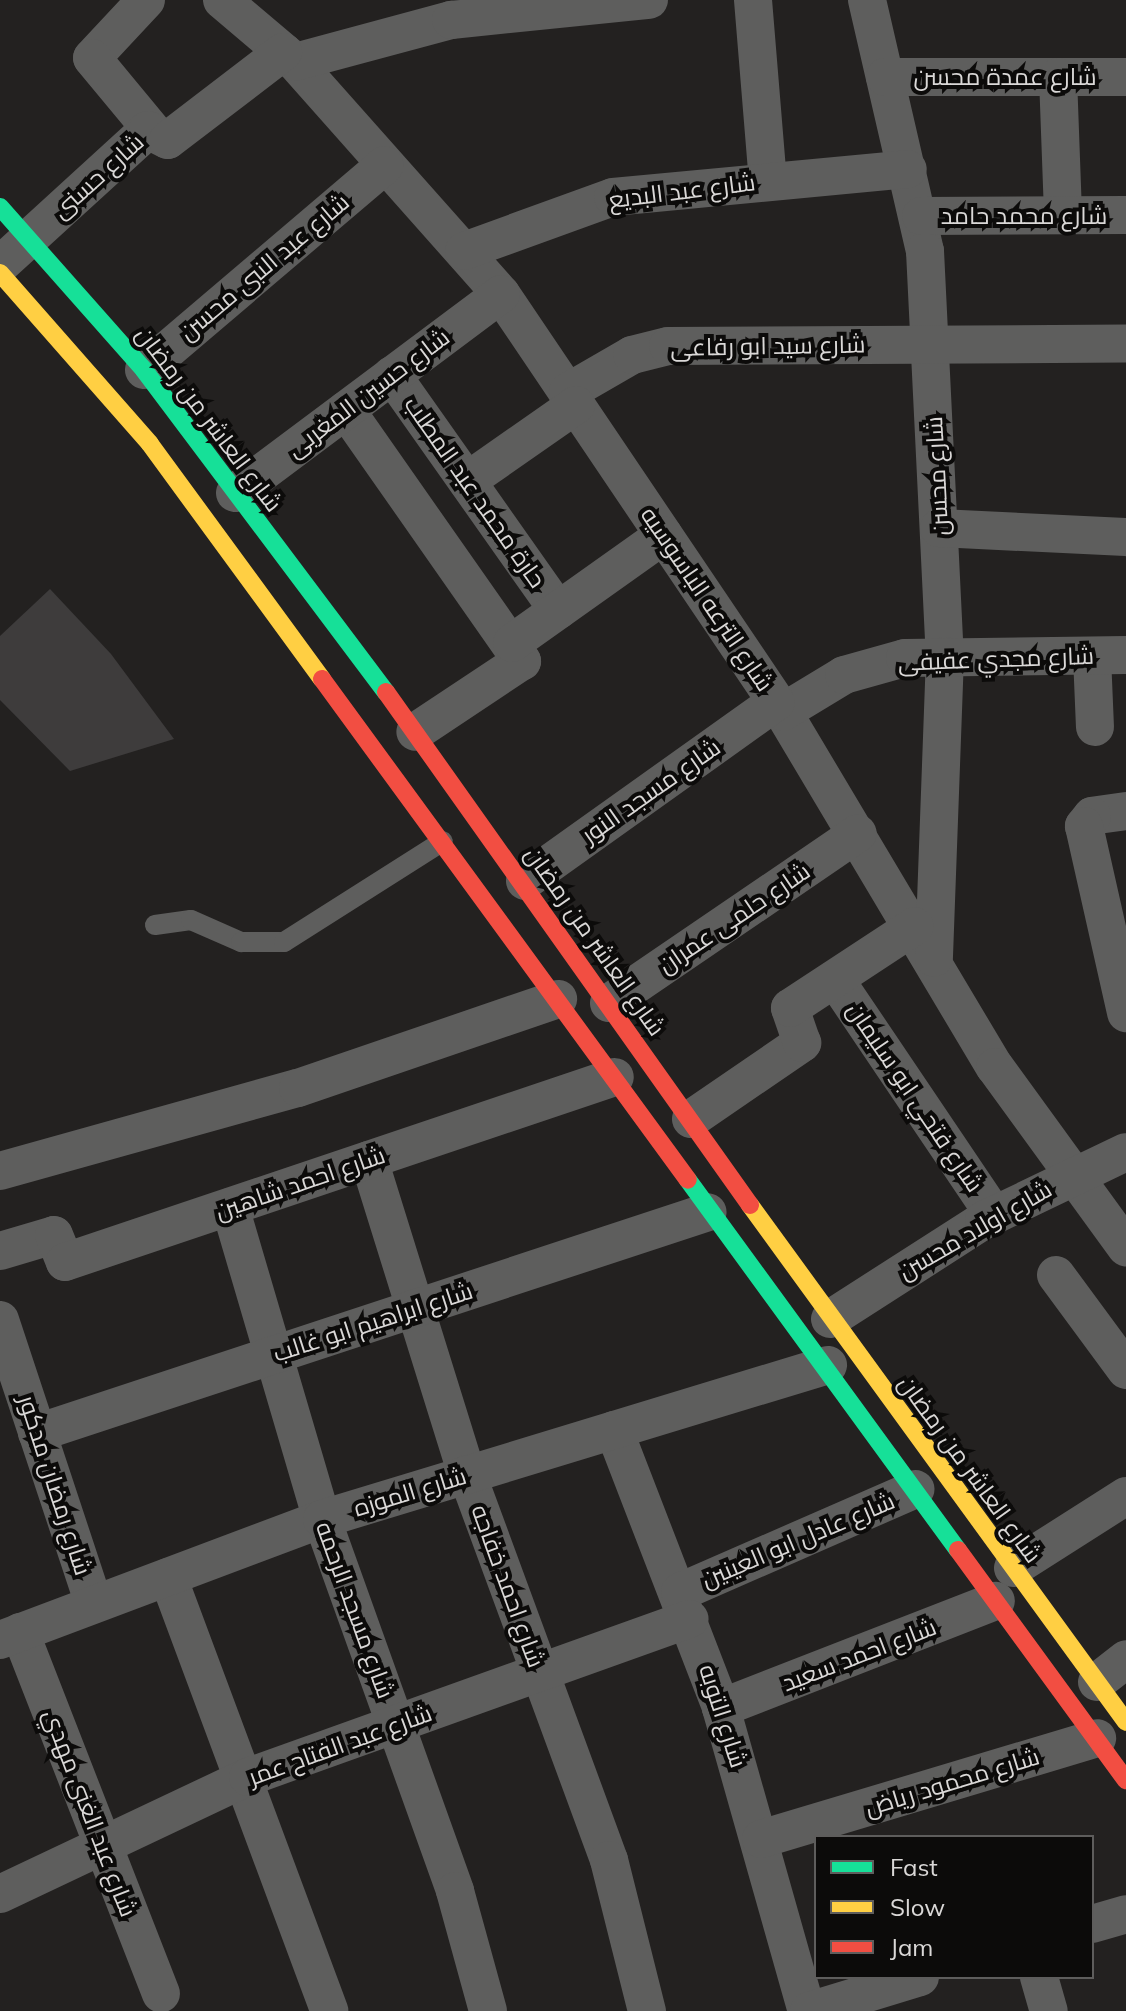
<!DOCTYPE html>
<html>
<head>
<meta charset="utf-8">
<style>
	body { margin:0 }
	#map { position:relative; width:1126px; height:2011px; overflow:hidden; background:#232120; font-family:Mulish,Cairo,sans-serif }
	div>[style] { position:absolute }
	.building>* { inset:0; background:#3e3c3c }
	.lane>* { height:20px; margin:-10px; padding:0 10px; transform-origin:10px; border-radius:10px; background:#5e5e5d }
	.street>* { height:38px; margin:-19px; padding:0 19px; transform-origin:19px; border-radius:19px; background:#5e5e5d }
	.fast>* { height:18px; margin:-9px; padding:0 9px; transform-origin:9px; border-radius:9px; background:#16e098 }
	.slow>* { height:18px; margin:-9px; padding:0 9px; transform-origin:9px; border-radius:9px; background:#ffcf43 }
	.jam>* { height:18px; margin:-9px; padding:0 9px; transform-origin:9px; border-radius:9px; background:#f24e42 }
	span { translate:-50% -50%; white-space:nowrap; text-align:center; line-height:1.15; -webkit-text-stroke:8px #0c0b0a; paint-order:stroke }
	.street-label { font-size:24px; color:#dad8d7 }
	.legend { position:absolute; left:814px; top:1835px; width:280px; height:144px; box-sizing:border-box; background:#0c0b0a; border:2px solid #5e5d5c; margin:0; padding:10px 14px; list-style:none; font-size:24px; color:#dad8d7 }
	.legend li { display:flex; align-items:center; gap:16px; height:40px }
	.legend b { width:40px; border:2px solid #5e5d5c }
</style>
</head>
<body>
<div id="map">
	<div class="building">
		<i style="clip-path:polygon(50px 589px,111px 654px,174px 739px,70px 771px,0 700px,0 636px)"></i>
	</div>
	<div class="lane">
		<i style="left:155px;top:925px;width:36px;rotate:-8deg"></i>
		<i style="left:191px;top:920px;width:55px;rotate:23.7deg"></i>
		<i style="left:241px;top:942px;width:43px"></i>
		<i style="left:284px;top:942px;width:188px;rotate:-32.4deg"></i>
	</div>
	<div class="street">
		<i style="left:146px;top:0;width:79px;rotate:133deg"></i>
		<i style="left:92px;top:58px;width:92px;rotate:50.3deg"></i>
		<i style="left:222px;top:0;width:96px;rotate:40.3deg"></i>
		<i style="left:295px;top:62px;width:310px;rotate:48.4deg"></i>
		<i style="left:501px;top:294px;width:504px;rotate:55.99deg"></i>
		<i style="left:783px;top:712px;width:413px;rotate:59.2deg"></i>
		<i style="left:995px;top:1067px;width:223px;rotate:54deg"></i>
		<i style="left:753px;top:0;width:182px;rotate:85.3deg"></i>
		<i style="left:867px;top:0;width:258px;rotate:77deg"></i>
		<i style="left:925px;top:251px;width:405px;rotate:87.2deg"></i>
		<i style="left:945px;top:656px;width:302px;rotate:92.1deg"></i>
		<i style="left:295px;top:62px;width:162px;rotate:-15.1deg"></i>
		<i style="left:451px;top:20px;width:199px;rotate:-5.8deg"></i>
		<i style="left:885px;top:77px;width:241px"></i>
		<i style="left:1058px;top:77px;width:138px;rotate:87.9deg"></i>
		<i style="left:921px;top:216px;width:205px;rotate:-0.3deg"></i>
		<i style="left:464px;top:251px;width:158px;rotate:-19.9deg"></i>
		<i style="left:613px;top:197px;width:296px;rotate:-5.4deg"></i>
		<i style="left:0;top:265px;width:200px;rotate:-42.4deg"></i>
		<i style="left:148px;top:130px;width:22px;rotate:27deg"></i>
		<i style="left:168px;top:140px;width:145px;rotate:-37.4deg"></i>
		<i style="left:144px;top:370px;width:316px;rotate:-40.4deg"></i>
		<i style="left:392px;top:375px;width:288px;rotate:54.8deg"></i>
		<i style="left:568px;top:392px;width:74px;rotate:-30deg"></i>
		<i style="left:632px;top:355px;width:37px;rotate:-14deg"></i>
		<i style="left:668px;top:346px;width:458px;rotate:-0.3deg"></i>
		<i style="left:346px;top:410px;width:307px;rotate:55deg"></i>
		<i style="left:522px;top:661px;width:128px;rotate:146.4deg"></i>
		<i style="left:467px;top:481px;width:133px;rotate:-34.9deg"></i>
		<i style="left:235px;top:493px;width:332px;rotate:-36.8deg"></i>
		<i style="left:939px;top:528px;width:187px;rotate:2.8deg"></i>
		<i style="left:512px;top:643px;width:186px;rotate:-35.4deg"></i>
		<i style="left:1092px;top:656px;width:71px;rotate:87.6deg"></i>
		<i style="left:783px;top:712px;width:71px;rotate:-31.2deg"></i>
		<i style="left:844px;top:675px;width:63px;rotate:-15.6deg"></i>
		<i style="left:905px;top:658px;width:221px;rotate:-0.8deg"></i>
		<i style="left:1126px;top:811px;width:34px;rotate:172deg"></i>
		<i style="left:1092px;top:816px;width:13px;rotate:129deg"></i>
		<i style="left:1084px;top:826px;width:192px;rotate:77.3deg"></i>
		<i style="left:525px;top:881px;width:308px;rotate:-35.5deg"></i>
		<i style="left:835px;top:979px;width:285px;rotate:56deg"></i>
		<i style="left:609px;top:1003px;width:301px;rotate:-34.3deg"></i>
		<i style="left:691px;top:1119px;width:135px;rotate:-34.4deg"></i>
		<i style="left:802px;top:1043px;width:37px;rotate:-109deg"></i>
		<i style="left:790px;top:1008px;width:149px;rotate:-33.3deg"></i>
		<i style="left:369px;top:1160px;width:329px;rotate:72.7deg"></i>
		<i style="left:467px;top:1474px;width:411px;rotate:69.8deg"></i>
		<i style="left:609px;top:1860px;width:156px;rotate:75.9deg"></i>
		<i style="left:0;top:1171px;width:309px;rotate:-15.6deg"></i>
		<i style="left:298px;top:1088px;width:275px;rotate:-18.9deg"></i>
		<i style="left:230px;top:1207px;width:325px;rotate:73.6deg"></i>
		<i style="left:322px;top:1519px;width:395px;rotate:70.3deg"></i>
		<i style="left:455px;top:1891px;width:124px;rotate:74.6deg"></i>
		<i style="left:0;top:1251px;width:56px;rotate:-16.5deg"></i>
		<i style="left:54px;top:1235px;width:29px;rotate:68deg"></i>
		<i style="left:65px;top:1262px;width:580px;rotate:-18.59deg"></i>
		<i style="left:1056px;top:1275px;width:118px;rotate:53.6deg"></i>
		<i style="left:830px;top:1319px;width:183px;rotate:-32.7deg"></i>
		<i style="left:984px;top:1220px;width:157px;rotate:-25.6deg"></i>
		<i style="left:0;top:1320px;width:299px;rotate:71.7deg"></i>
		<i style="left:614px;top:1430px;width:298px;rotate:68.9deg"></i>
		<i style="left:721px;top:1708px;width:315px;rotate:74.2deg"></i>
		<i style="left:37px;top:1433px;width:706px;rotate:-18.23deg"></i>
		<i style="left:1013px;top:1568px;width:134px;rotate:-32.5deg"></i>
		<i style="left:168px;top:1577px;width:463px;rotate:69.6deg"></i>
		<i style="left:680px;top:1592px;width:257px;rotate:-23.6deg"></i>
		<i style="left:20px;top:1632px;width:388px;rotate:68.7deg"></i>
		<i style="left:0;top:1640px;width:344px;rotate:-20.6deg"></i>
		<i style="left:322px;top:1519px;width:529px;rotate:-16.93deg"></i>
		<i style="left:1097px;top:1682px;width:37px;rotate:-38deg"></i>
		<i style="left:721px;top:1708px;width:295px;rotate:-21.3deg"></i>
		<i style="left:761px;top:1839px;width:351px;rotate:-16.7deg"></i>
		<i style="left:0;top:1894px;width:274px;rotate:-25.3deg"></i>
		<i style="left:248px;top:1777px;width:469px;rotate:-19.7deg"></i>
		<i style="left:1092px;top:1924px;width:35px;rotate:-16deg"></i>
		<i style="left:1039px;top:1977px;width:35px;rotate:74deg"></i>
		<i style="left:809px;top:2011px;width:116px;rotate:-17deg"></i>
	</div>
	<div class="fast">
		<i style="left:0;top:207px;width:217px;rotate:48.5deg"></i>
		<i style="left:144px;top:370px;width:403px;rotate:53.1deg"></i>
		<i style="left:688px;top:1180px;width:458px;rotate:53.9deg"></i>
	</div>
	<div class="slow">
		<i style="left:0;top:273px;width:227px;rotate:48.7deg"></i>
		<i style="left:150px;top:444px;width:291px;rotate:53.8deg"></i>
		<i style="left:750px;top:1205px;width:639px;rotate:53.97deg"></i>
	</div>
	<div class="jam">
		<i style="left:322px;top:679px;width:620px;rotate:53.85deg"></i>
		<i style="left:386px;top:692px;width:629px;rotate:54.64deg"></i>
		<i style="left:958px;top:1550px;width:285px;rotate:53.9deg"></i>
	</div>
	<div class="street-label">
		<span style="left:1005px;top:77px">شارع عمدة محسن</span>
		<span style="left:98px;top:176px;rotate:-42deg">شارع حسنى</span>
		<span style="left:682px;top:191px;rotate:-7deg">شارع عبد البديع</span>
		<span style="left:1024px;top:216px">شارع محمد حامد</span>
		<span style="left:264px;top:267px;rotate:-40deg">شارع عبد النبى محسن</span>
		<span style="left:768px;top:346px;rotate:-1deg">شارع سيد ابو رفاعى</span>
		<span style="left:368px;top:393px;rotate:-37deg">شارع حسين المغربى</span>
		<span style="left:209px;top:419px;rotate:53deg">شارع العاشر من رمضان</span>
		<span style="left:937px;top:476px;rotate:-93deg">شارع محسن</span>
		<span style="left:475px;top:492px;rotate:55deg">حارة محمد عبد المطلب</span>
		<span style="left:707px;top:599px;rotate:56deg">شارع الترعه الباسوسيه</span>
		<span style="left:996px;top:659px;rotate:-2deg">شارع مجدي عفيفى</span>
		<span style="left:651px;top:791px;rotate:-35deg">شارع مسجد النور</span>
		<span style="left:734px;top:918px;rotate:-34deg">شارع حلمى عمران</span>
		<span style="left:595px;top:941px;rotate:55deg">شارع العاشر من رمضان</span>
		<span style="left:915px;top:1097px;rotate:56deg">شارع فتحي ابو سليمان</span>
		<span style="left:300px;top:1183px;rotate:-19deg">شارع احمد شاهين</span>
		<span style="left:975px;top:1230px;rotate:-30deg">شارع اولاد محسن</span>
		<span style="left:373px;top:1322px;rotate:-18deg">شارع ابراهيم ابو غالب</span>
		<span style="left:970px;top:1469px;rotate:54deg">شارع العاشر من رمضان</span>
		<span style="left:55px;top:1485px;rotate:72deg">شارع رمضان مدكور</span>
		<span style="left:410px;top:1492px;rotate:-17deg">شارع الموزه</span>
		<span style="left:798px;top:1540px;rotate:-23deg">شارع عادل ابو العينين</span>
		<span style="left:508px;top:1586px;rotate:70deg">شارع احمد خفاجه</span>
		<span style="left:355px;top:1610px;rotate:70deg">شارع مسجد الرحمه</span>
		<span style="left:859px;top:1655px;rotate:-21deg">شارع احمد سعيد</span>
		<span style="left:723px;top:1716px;rotate:72deg">شارع التوبه</span>
		<span style="left:340px;top:1745px;rotate:-20deg">شارع عبد الفتاح عمر</span>
		<span style="left:952px;top:1782px;rotate:-17deg">شارع محمود رياض</span>
		<span style="left:90px;top:1813px;rotate:69deg">شارع عبد الغنى مهدي</span>
	</div>
	<ul class="legend">
	<li><b style="height:10px;background:#16e098"></b>Fast</li>
	<li><b style="height:10px;background:#ffcf43"></b>Slow</li>
	<li><b style="height:10px;background:#f24e42"></b>Jam</li>
	</ul>
</div>
</body>
</html>
